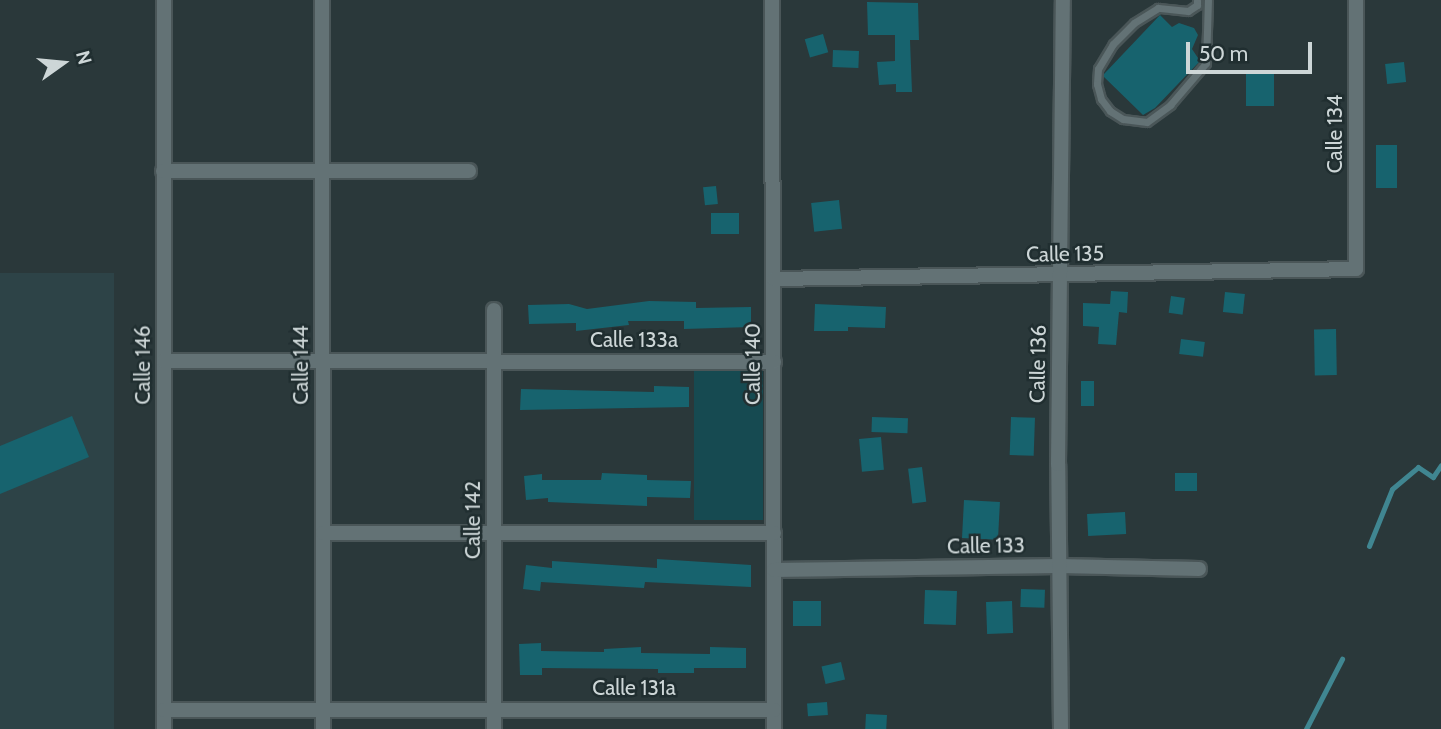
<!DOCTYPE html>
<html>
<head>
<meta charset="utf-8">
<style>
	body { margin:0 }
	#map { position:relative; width:1441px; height:729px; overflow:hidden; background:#2a383a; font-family:Cabin,sans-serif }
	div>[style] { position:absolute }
	.built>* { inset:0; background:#2d4347; transform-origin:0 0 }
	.green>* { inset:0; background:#164a51; transform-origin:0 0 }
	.stream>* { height:5px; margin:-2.5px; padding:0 2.5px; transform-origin:2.5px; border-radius:2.5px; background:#408691 }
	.building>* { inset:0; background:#17636e; transform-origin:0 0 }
	.roads { filter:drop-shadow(2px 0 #4a5658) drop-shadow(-2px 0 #4a5658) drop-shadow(0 2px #4a5658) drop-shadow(0 -2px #4a5658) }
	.service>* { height:7px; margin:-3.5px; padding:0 3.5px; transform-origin:3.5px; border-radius:3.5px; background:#637275 }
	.minor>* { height:14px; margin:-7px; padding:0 7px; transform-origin:7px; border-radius:7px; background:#637275 }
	span { translate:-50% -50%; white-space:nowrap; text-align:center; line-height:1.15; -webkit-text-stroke:5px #202e30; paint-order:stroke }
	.street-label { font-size:21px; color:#cdd6d7 }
	.north { position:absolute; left:28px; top:28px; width:70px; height:70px; -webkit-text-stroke:5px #202e30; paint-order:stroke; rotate:75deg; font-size:19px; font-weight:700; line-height:28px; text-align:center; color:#cdd6d7 }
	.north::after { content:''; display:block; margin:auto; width:24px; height:32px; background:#cdd6d7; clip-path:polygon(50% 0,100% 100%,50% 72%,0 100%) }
	.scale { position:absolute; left:1186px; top:42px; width:126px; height:32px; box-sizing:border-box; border:4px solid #cdd6d7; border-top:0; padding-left:9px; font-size:21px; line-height:24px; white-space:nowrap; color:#cdd6d7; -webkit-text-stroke:5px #202e30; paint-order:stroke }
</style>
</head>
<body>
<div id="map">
	<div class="built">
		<i style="left:0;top:273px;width:114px;height:456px"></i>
	</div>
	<div class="green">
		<i style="left:694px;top:371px;width:69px;height:149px"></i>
	</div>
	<div class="stream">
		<i style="left:1369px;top:546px;width:61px;rotate:-68deg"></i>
		<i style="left:1392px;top:489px;width:34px;rotate:-40deg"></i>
		<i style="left:1418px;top:467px;width:18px;rotate:34deg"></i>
		<i style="left:1433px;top:477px;width:14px;rotate:-56deg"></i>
		<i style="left:1306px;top:729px;width:79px;rotate:-62.8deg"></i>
	</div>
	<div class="building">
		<i style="clip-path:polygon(867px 2px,918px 3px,919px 40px,910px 40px,912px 92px,896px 92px,896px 84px,879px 85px,877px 62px,895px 61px,895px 35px,868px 35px)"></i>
		<i style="clip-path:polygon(1160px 15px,1172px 27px,1179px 23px,1194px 28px,1198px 35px,1192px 49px,1200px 61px,1155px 108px,1143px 115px,1104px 77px,1104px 74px)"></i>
		<i style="left:823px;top:34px;width:19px;height:19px;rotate:74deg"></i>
		<i style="left:833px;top:50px;width:26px;height:17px;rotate:2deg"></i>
		<i style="left:1404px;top:62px;width:20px;height:19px;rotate:84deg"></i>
		<i style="left:1246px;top:73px;width:28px;height:33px"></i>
		<i style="left:1376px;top:145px;width:21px;height:43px"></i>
		<i style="left:716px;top:186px;width:18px;height:13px;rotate:84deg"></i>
		<i style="left:839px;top:200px;width:29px;height:28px;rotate:84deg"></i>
		<i style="left:711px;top:213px;width:28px;height:21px"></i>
		<i style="clip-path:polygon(1111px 291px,1128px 292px,1127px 313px,1119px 312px,1116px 345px,1098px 344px,1099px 327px,1083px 326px,1083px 303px,1110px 304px)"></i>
		<i style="left:1225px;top:292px;width:20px;height:20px;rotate:6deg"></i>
		<i style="left:1171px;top:296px;width:14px;height:17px;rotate:8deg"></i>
		<i style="clip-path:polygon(649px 301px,696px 302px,696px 308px,751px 307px,751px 327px,684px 329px,684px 321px,628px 321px,629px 325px,576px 331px,576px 323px,529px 324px,528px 305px,569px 304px,587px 309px)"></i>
		<i style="clip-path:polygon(815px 304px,886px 307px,885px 328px,848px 327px,848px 331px,814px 331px)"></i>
		<i style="left:1336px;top:329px;width:46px;height:22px;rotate:89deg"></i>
		<i style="left:1181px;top:339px;width:24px;height:15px;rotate:7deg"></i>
		<i style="left:1081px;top:381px;width:13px;height:25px"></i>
		<i style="clip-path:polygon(654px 386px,689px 387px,689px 407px,520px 410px,521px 389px,654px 392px)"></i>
		<i style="clip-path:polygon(72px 416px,89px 457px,0 494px,0 446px)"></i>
		<i style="left:872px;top:417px;width:36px;height:15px;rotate:2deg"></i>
		<i style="left:1011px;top:417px;width:24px;height:38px;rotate:2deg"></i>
		<i style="left:881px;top:437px;width:33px;height:22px;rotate:85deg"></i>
		<i style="left:922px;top:467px;width:35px;height:14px;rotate:83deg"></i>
		<i style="clip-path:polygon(602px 473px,647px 475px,647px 480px,691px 481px,690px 498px,647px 497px,647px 506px,548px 502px,548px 498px,526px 500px,524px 476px,542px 474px,542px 480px,601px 480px)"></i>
		<i style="left:1175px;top:473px;width:22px;height:18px"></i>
		<i style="left:964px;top:500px;width:36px;height:38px;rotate:3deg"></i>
		<i style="left:1125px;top:512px;width:22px;height:38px;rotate:87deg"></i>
		<i style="clip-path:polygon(657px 559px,751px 565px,751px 587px,645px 582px,644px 588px,541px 582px,540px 591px,523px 589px,526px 565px,552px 568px,552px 561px,657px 568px)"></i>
		<i style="left:1021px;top:589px;width:24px;height:18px;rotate:2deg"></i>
		<i style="left:925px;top:590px;width:32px;height:34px;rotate:2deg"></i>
		<i style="left:793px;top:601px;width:28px;height:25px"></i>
		<i style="left:1012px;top:601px;width:32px;height:26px;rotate:88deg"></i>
		<i style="clip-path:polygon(541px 643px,541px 651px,604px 652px,604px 649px,641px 647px,641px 653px,710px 654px,710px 647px,746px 648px,746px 668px,694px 668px,694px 673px,658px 673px,658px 669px,542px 668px,542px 675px,520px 675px,519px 644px)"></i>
		<i style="left:841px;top:662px;width:18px;height:20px;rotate:77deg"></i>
		<i style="left:827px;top:702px;width:13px;height:20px;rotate:86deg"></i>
		<i style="left:866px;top:714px;width:21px;height:15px;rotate:3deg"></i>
	</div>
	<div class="roads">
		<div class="service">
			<i style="left:1197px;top:0;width:5px;rotate:90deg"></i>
			<i style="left:1197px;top:5px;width:11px;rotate:146deg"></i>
			<i style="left:1188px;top:11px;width:30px;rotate:-174deg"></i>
			<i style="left:1158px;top:8px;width:28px;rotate:148deg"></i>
			<i style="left:1134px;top:23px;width:30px;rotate:135deg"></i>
			<i style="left:1113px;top:44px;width:29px;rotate:121deg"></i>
			<i style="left:1098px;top:69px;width:15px;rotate:94deg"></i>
			<i style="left:1097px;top:84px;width:16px;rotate:75deg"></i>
			<i style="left:1101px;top:99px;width:15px;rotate:53deg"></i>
			<i style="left:1110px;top:111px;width:15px;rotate:32deg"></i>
			<i style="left:1123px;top:119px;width:24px;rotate:7deg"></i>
			<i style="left:1147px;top:122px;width:29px;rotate:-36deg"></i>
			<i style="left:1170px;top:105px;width:55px;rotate:-49.4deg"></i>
			<i style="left:1206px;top:63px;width:63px;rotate:-88.2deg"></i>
		</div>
		<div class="minor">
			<i style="left:164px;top:0;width:729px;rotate:90deg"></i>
			<i style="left:322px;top:0;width:729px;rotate:89.92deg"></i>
			<i style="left:772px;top:0;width:729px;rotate:89.84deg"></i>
			<i style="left:163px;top:171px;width:306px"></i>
			<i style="left:774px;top:279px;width:582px;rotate:-0.98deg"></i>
			<i style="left:1356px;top:269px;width:269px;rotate:-90deg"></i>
			<i style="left:494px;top:310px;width:419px;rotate:90deg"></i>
			<i style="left:164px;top:361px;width:610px;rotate:0.09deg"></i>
			<i style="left:323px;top:533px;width:451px"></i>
			<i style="left:774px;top:570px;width:285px;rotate:-0.8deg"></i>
			<i style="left:1059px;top:566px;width:140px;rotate:1.2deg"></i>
			<i style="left:164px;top:710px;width:610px"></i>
			<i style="left:1061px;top:729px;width:265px;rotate:-90.6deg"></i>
			<i style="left:1058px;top:464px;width:464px;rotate:-89.4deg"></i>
		</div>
	</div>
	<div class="street-label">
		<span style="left:1335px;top:134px;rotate:-90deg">Calle 134</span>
		<span style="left:1065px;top:254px;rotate:-1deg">Calle 135</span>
		<span style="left:634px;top:340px">Calle 133a</span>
		<span style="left:753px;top:364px;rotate:-90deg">Calle 140</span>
		<span style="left:1038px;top:364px;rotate:-89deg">Calle 136</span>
		<span style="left:143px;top:365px;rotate:-90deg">Calle 146</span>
		<span style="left:301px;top:365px;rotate:-90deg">Calle 144</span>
		<span style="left:473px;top:520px;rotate:-90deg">Calle 142</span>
		<span style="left:986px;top:546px;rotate:-1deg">Calle 133</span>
		<span style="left:634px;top:688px">Calle 131a</span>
	</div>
	<div class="north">N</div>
	<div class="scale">50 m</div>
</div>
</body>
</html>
